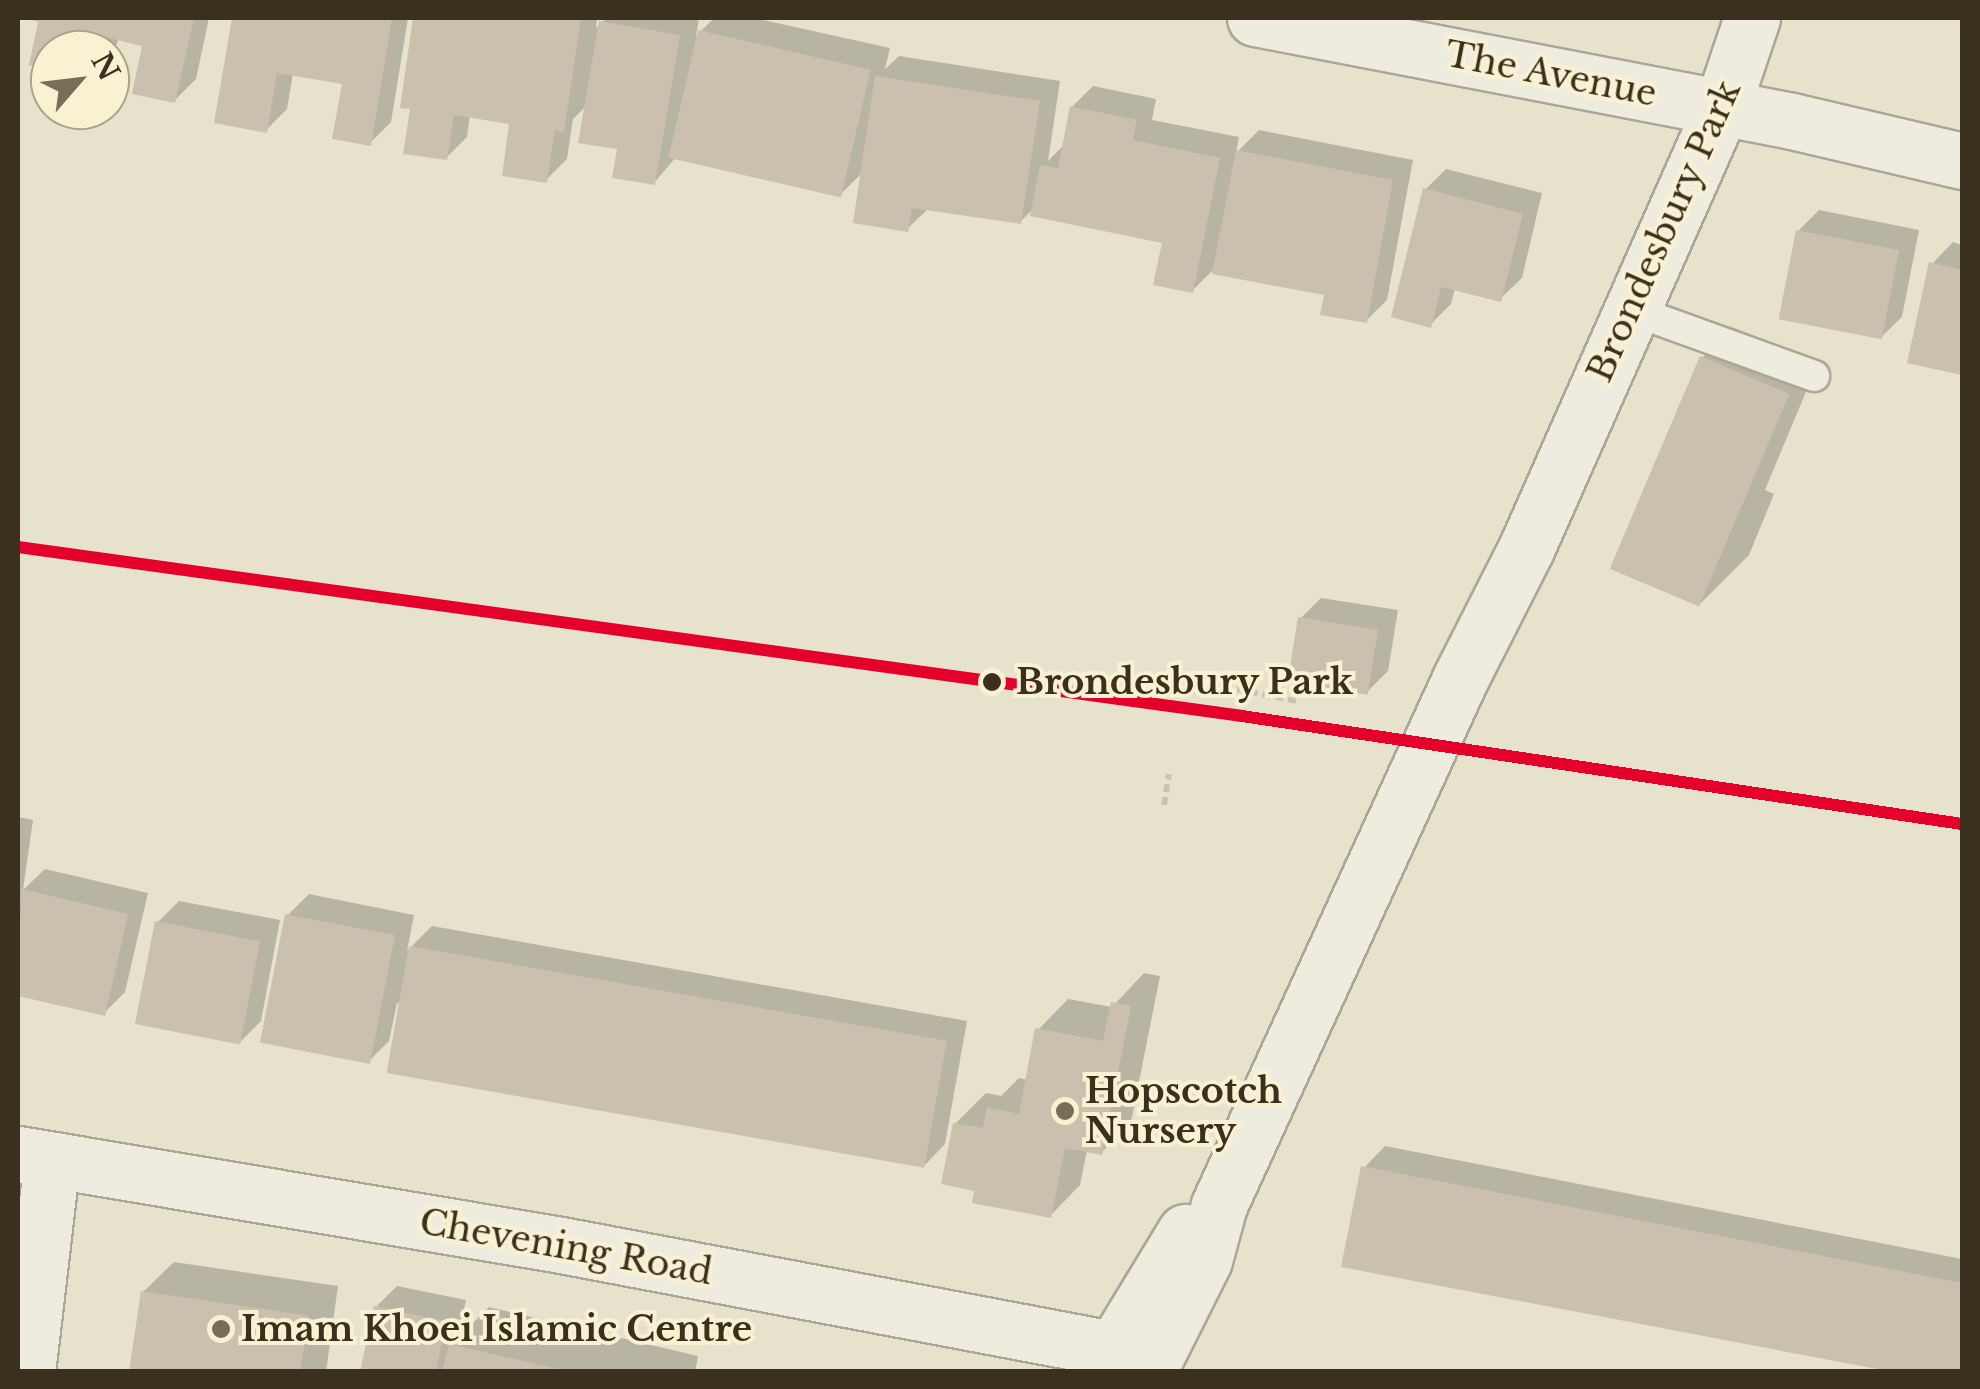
<!DOCTYPE html>
<html>
<head>
<meta charset="utf-8">
<style>
	body { margin:0 }
	#map { position:relative; width:1980px; height:1389px; overflow:hidden; background:#e6e2cc; font-family:"Libre Baskerville",serif }
	div>[style] { position:absolute }
	.shadow>* { inset:0; background:#0003 }
	.building>* { inset:0; background:#cac0ad; transform-origin:0 0 }
	.path>* { height:6px; margin-top:-3px; transform-origin:0; background:repeating-linear-gradient(90deg,#c7c3b6 0 8px,transparent 0 13px) }
	.roads { filter:drop-shadow(2px 0 #aba696) drop-shadow(-2px 0 #aba696) drop-shadow(0 2px #aba696) drop-shadow(0 -2px #aba696) }
	.lane>* { height:30px; margin:-15px; padding:0 15px; transform-origin:15px; border-radius:15px; background:#eeebdf }
	.street>* { height:55px; margin:-27.5px; padding:0 27.5px; transform-origin:27.5px; border-radius:27.5px; background:#eeebdf }
	.secondary>* { height:55px; margin:-27.5px; padding:0 27.5px; transform-origin:27.5px; border-radius:27.5px; background:#eeebdf }
	.rail-1>* { height:12px; margin:-6px; padding:0 6px; transform-origin:6px; border-radius:6px; background:#e4002b }
	.dots>* { width:28px; height:28px; translate:-50% -50%; box-sizing:border-box; border:5px solid #f8f1d2; border-radius:50% }
	span { translate:-50% -50%; white-space:nowrap; text-align:center; line-height:1.15; -webkit-text-stroke:8px #f8f1d2; paint-order:stroke }
	.street-label { font-size:35px; color:#3b2f1d }
	.stop-label { font-size:35px; color:#3b2f1d; font-weight:700 }
	.left { translate:0 -50%; text-align:left }
	.poi-label { font-size:35px; color:#3b2f1d; font-weight:700 }
	.frame { position:absolute; inset:0; border:20px solid #3b2f1d; pointer-events:none }
	.north { position:absolute; left:30px; top:30px; width:100px; height:100px; box-sizing:border-box; background:#f8f1d2; border:2px solid #aca38a; border-radius:50%; rotate:62deg; font-size:28px; font-weight:700; line-height:40px; text-align:center; color:#3b2f1d }
	.north::after { content:''; display:block; margin:auto; width:35px; height:45px; background:#776e5a; clip-path:polygon(50% 0,100% 100%,50% 72%,0 100%) }
</style>
</head>
<body>
<div id="map">
	<div class="shadow">
		<i style="clip-path:polygon(29px 18px,209px 18px,196px 79px,174px 101px,145px 44px,119px 38px,110px 61px,110px 50px,50px 50px,50px 67px,41px 20px)"></i>
		<i style="clip-path:polygon(234px 18px,408px 18px,391px 122px,370px 143px,345px 82px,293px 73px,287px 109px,266px 130px,217px 121px)"></i>
		<i style="clip-path:polygon(415px 18px,597px 18px,596px 28px,606px 18px,699px 18px,696px 36px,714px 18px,754px 18px,890px 48px,885px 69px,899px 56px,1060px 81px,1048px 161px,1064px 145px,1072px 107px,1093px 86px,1156px 99px,1152px 120px,1239px 137px,1236px 153px,1259px 130px,1413px 160px,1387px 300px,1366px 321px,1327px 293px,1212px 271px,1192px 291px,1164px 241px,1034px 208px,1021px 221px,929px 208px,907px 229px,863px 172px,841px 194px,676px 157px,654px 183px,587px 105px,573px 119px,567px 159px,546px 180px,512px 122px,470px 115px,467px 137px,446px 158px,413px 107px,402px 106px)"></i>
		<i style="clip-path:polygon(1446px 169px,1542px 193px,1522px 278px,1500px 299px,1455px 288px,1451px 304px,1430px 325px,1425px 190px)"></i>
		<i style="clip-path:polygon(1819px 210px,1919px 230px,1902px 317px,1880px 338px,1798px 231px)"></i>
		<i style="clip-path:polygon(1953px 242px,1962px 245px,1962px 373px,1910px 361px,1932px 264px)"></i>
		<i style="clip-path:polygon(1732px 327px,1818px 363px,1765px 490px,1774px 494px,1749px 555px,1700px 604px,1702px 358px)"></i>
		<i style="clip-path:polygon(1321px 598px,1398px 610px,1388px 671px,1367px 692px,1300px 619px)"></i>
		<i style="clip-path:polygon(18px 817px,33px 820px,23px 890px,45px 869px,148px 893px,125px 992px,104px 1013px,18px 993px)"></i>
		<i style="clip-path:polygon(309px 894px,414px 915px,407px 951px,432px 926px,967px 1021px,945px 1144px,924px 1166px,397px 1003px,389px 1041px,368px 1062px,288px 915px)"></i>
		<i style="clip-path:polygon(179px 901px,280px 920px,261px 1021px,240px 1042px,158px 922px)"></i>
		<i style="clip-path:polygon(1144px 973px,1160px 976px,1131px 1122px,1101px 1153px,1087px 1150px,1080px 1185px,1050px 1216px,977px 1189px,955px 1124px,986px 1093px,1001px 1096px,1019px 1078px,1028px 1080px,1038px 1030px,1068px 999px,1112px 1007px)"></i>
		<i style="clip-path:polygon(1385px 1146px,1962px 1259px,1962px 1372px,1908px 1372px,1364px 1168px)"></i>
		<i style="clip-path:polygon(174px 1262px,338px 1286px,326px 1372px,132px 1372px,143px 1292px)"></i>
		<i style="clip-path:polygon(397px 1286px,466px 1300px,458px 1338px,489px 1307px,698px 1356px,695px 1372px,363px 1372px,376px 1307px)"></i>
	</div>
	<div class="building">
		<i style="clip-path:polygon(25px 18px,194px 18px,175px 103px,132px 94px,142px 46px,105px 37px,102px 50px,50px 50px,50px 70px,29px 65px,38px 22px)"></i>
		<i style="clip-path:polygon(232px 18px,392px 18px,371px 146px,332px 139px,342px 84px,277px 73px,267px 133px,214px 123px)"></i>
		<i style="clip-path:polygon(413px 18px,581px 18px,564px 132px,555px 130px,547px 183px,502px 176px,509px 124px,454px 115px,447px 160px,403px 154px,410px 109px,400px 108px)"></i>
		<i style="clip-path:polygon(599px 21px,680px 35px,655px 185px,612px 178px,617px 149px,578px 143px)"></i>
		<i style="left:698px;top:30px;width:177px;height:131px;rotate:13deg"></i>
		<i style="clip-path:polygon(875px 76px,1040px 101px,1021px 224px,912px 208px,908px 232px,853px 223px)"></i>
		<i style="clip-path:polygon(1070px 106px,1137px 120px,1133px 140px,1220px 158px,1193px 293px,1153px 285px,1162px 243px,1030px 216px,1040px 165px,1058px 168px)"></i>
		<i style="clip-path:polygon(1236px 150px,1393px 180px,1367px 323px,1320px 315px,1324px 295px,1212px 274px)"></i>
		<i style="clip-path:polygon(1423px 188px,1523px 214px,1501px 302px,1441px 287px,1431px 328px,1391px 317px)"></i>
		<i style="left:1796px;top:230px;width:105px;height:91px;rotate:11deg"></i>
		<i style="clip-path:polygon(1929px 262px,1962px 270px,1962px 375px,1907px 363px)"></i>
		<i style="left:1700px;top:356px;width:97px;height:231px;rotate:23deg"></i>
		<i style="left:1298px;top:617px;width:81px;height:66px;rotate:9deg"></i>
		<i style="clip-path:polygon(21px 889px,128px 914px,105px 1016px,18px 996px)"></i>
		<i style="left:285px;top:914px;width:112px;height:131px;rotate:11deg"></i>
		<i style="left:155px;top:921px;width:107px;height:105px;rotate:11deg"></i>
		<i style="left:409px;top:946px;width:546px;height:129px;rotate:10deg"></i>
		<i style="clip-path:polygon(1111px 1002px,1131px 1006px,1102px 1155px,1065px 1148px,1051px 1218px,972px 1203px,974px 1191px,941px 1184px,953px 1123px,983px 1128px,987px 1107px,1019px 1114px,1035px 1028px,1103px 1041px)"></i>
		<i style="clip-path:polygon(1361px 1166px,1962px 1283px,1962px 1372px,1893px 1372px,1341px 1267px)"></i>
		<i style="clip-path:polygon(141px 1291px,309px 1316px,300px 1372px,129px 1372px)"></i>
		<i style="clip-path:polygon(374px 1306px,446px 1321px,436px 1372px,360px 1372px)"></i>
		<i style="clip-path:polygon(449px 1344px,562px 1370px,561px 1372px,442px 1372px)"></i>
	</div>
	<div class="path">
		<i style="left:1186px;top:679px;width:117px;rotate:11.3deg"></i>
		<i style="left:1186px;top:679px;width:17px;rotate:65deg"></i>
		<i style="left:1164px;top:805px;width:31px;rotate:-81deg"></i>
	</div>
	<div class="roads">
		<div class="lane">
			<i style="left:1629px;top:309px;width:197px;rotate:19.9deg"></i>
		</div>
		<div class="street">
			<i style="left:1722px;top:107px;width:94px;rotate:-71.4deg"></i>
			<i style="left:27px;top:1372px;width:214px;rotate:-83.3deg"></i>
		</div>
		<div class="secondary">
			<i style="left:1255px;top:18px;width:547px;rotate:10.86deg"></i>
			<i style="left:1792px;top:121px;width:175px;rotate:13.2deg"></i>
			<i style="left:18px;top:1154px;width:551px;rotate:9.51deg"></i>
			<i style="left:561px;top:1245px;width:561px;rotate:10.69deg"></i>
			<i style="left:1100px;top:1372px;width:164px;rotate:-58.7deg"></i>
			<i style="left:1148px;top:1372px;width:125px;rotate:-63.4deg"></i>
			<i style="left:1204px;top:1260px;width:57px;rotate:-74.7deg"></i>
			<i style="left:1219px;top:1205px;width:581px;rotate:-65.38deg"></i>
			<i style="left:1461px;top:677px;width:144px;rotate:-63.1deg"></i>
			<i style="left:1526px;top:549px;width:484px;rotate:-66.1deg"></i>
		</div>
	</div>
	<div class="rail-1">
		<i style="left:18px;top:547px;width:1236px;rotate:7.86deg"></i>
		<i style="left:1242px;top:716px;width:728px;rotate:8.53deg"></i>
	</div>
	<div class="dots">
		<i style="left:992px;top:682px;background:#3b2f1d"></i>
		<i style="left:1065px;top:1111px;background:#776e5a"></i>
		<i style="left:221px;top:1329px;background:#776e5a"></i>
	</div>
	<div class="street-label">
		<span style="left:1551px;top:74px;rotate:11deg">The Avenue</span>
		<span style="left:1664px;top:231px;rotate:-66deg">Brondesbury Park</span>
		<span style="left:566px;top:1247px;rotate:10deg">Chevening Road</span>
	</div>
	<div class="stop-label">
		<span class="left" style="left:1016px;top:682px">Brondesbury Park</span>
	</div>
	<div class="poi-label">
		<span class="left" style="left:1085px;top:1111px">Hopscotch<br>Nursery</span>
		<span class="left" style="left:241px;top:1329px">Imam Khoei Islamic Centre</span>
	</div>
	<div class="frame"></div>
	<div class="north">N</div>
</div>
</body>
</html>
